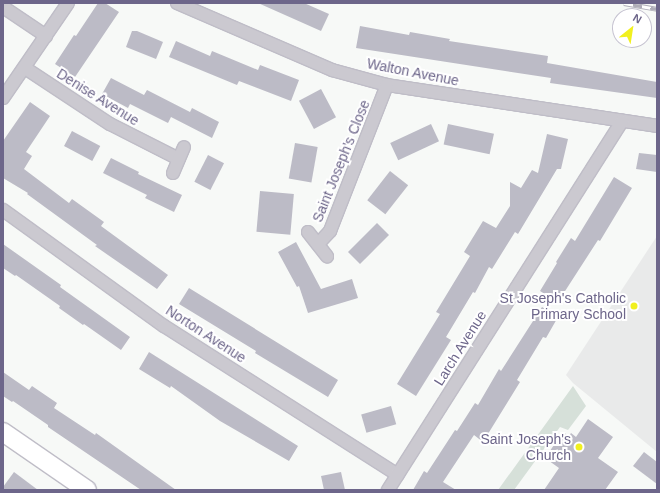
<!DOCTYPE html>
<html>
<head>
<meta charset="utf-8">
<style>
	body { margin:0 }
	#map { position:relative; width:660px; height:493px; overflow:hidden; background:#f7f9f7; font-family:Helvetica,sans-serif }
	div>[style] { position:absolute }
	.built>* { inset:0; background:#e9eaea }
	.green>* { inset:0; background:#d6e0d9 }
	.building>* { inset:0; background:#bcbbc6; transform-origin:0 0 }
	.roads { filter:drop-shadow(1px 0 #bfbdc7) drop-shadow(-1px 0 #bfbdc7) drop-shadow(0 1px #bfbdc7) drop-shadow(0 -1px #bfbdc7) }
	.street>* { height:12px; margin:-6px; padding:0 6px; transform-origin:6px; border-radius:6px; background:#cbc9d0 }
	.secondary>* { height:18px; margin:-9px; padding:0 9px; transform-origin:9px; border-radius:9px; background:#fff }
	.rail>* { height:4.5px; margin-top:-2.25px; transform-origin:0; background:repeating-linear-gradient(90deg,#fff 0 9px,#afadb8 0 18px); box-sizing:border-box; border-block:1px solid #afadb8 }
	.dots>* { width:11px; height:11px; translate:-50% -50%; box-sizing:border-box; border:2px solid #fff; border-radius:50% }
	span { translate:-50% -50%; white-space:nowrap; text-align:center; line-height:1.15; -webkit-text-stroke:4px #fff; paint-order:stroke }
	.street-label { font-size:14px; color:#6d668a }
	.poi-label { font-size:14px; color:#6d668a }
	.right { translate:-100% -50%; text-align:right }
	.frame { position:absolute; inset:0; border:4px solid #6d668a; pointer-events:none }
	.north { position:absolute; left:612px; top:8px; width:40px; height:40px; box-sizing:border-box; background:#fff; border:1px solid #c5c2d0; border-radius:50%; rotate:30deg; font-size:11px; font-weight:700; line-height:16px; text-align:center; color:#6d668a }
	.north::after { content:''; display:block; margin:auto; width:14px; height:18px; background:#f1f01f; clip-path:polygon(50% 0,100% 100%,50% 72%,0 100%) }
</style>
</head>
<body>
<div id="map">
	<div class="built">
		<i style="clip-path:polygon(657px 236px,657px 452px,573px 383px,566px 375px)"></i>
	</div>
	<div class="green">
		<i style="clip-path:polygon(573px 386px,586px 406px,568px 430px,560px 427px,514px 490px,498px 490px)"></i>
	</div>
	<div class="building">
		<i style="clip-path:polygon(98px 3px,105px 3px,119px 12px,75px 77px,55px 64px,74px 35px,76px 36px)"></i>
		<i style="clip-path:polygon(258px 3px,304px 3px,329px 14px,321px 31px)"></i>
		<i style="clip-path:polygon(360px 26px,409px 35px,410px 32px,450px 39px,449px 41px,548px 56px,547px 63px,657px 82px,657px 98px,550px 83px,551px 78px,356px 48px)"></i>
		<i style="clip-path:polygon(132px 31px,137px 31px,163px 42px,156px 59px,126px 47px)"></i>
		<i style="clip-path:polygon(176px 41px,210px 56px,212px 51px,258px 70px,260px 65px,299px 80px,291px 101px,239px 81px,237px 85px,169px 57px)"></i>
		<i style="clip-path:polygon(111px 78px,144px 95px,147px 90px,190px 112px,192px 108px,219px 122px,212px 138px,171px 117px,168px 123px,130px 104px,128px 108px,102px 94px)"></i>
		<i style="left:321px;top:89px;width:32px;height:25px;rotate:62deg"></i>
		<i style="clip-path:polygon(30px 102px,50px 116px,26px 152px,32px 156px,24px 169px,69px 203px,72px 199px,104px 222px,101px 226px,168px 275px,157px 289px,95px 246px,97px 245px,27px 194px,28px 193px,3px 178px,3px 141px)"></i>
		<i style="left:431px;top:124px;width:19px;height:45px;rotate:65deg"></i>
		<i style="left:448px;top:124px;width:47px;height:21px;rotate:12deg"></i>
		<i style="left:72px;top:131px;width:32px;height:17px;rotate:28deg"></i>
		<i style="clip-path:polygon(547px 134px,568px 139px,561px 169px,557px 169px,518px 234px,515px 232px,492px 269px,489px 267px,475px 293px,473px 292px,446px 337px,451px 340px,416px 396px,397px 384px,440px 314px,436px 312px,470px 256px,464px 252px,483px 221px,496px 228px,510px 206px,510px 182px,521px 188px,532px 170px,538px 173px)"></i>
		<i style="left:295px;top:143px;width:23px;height:36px;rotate:10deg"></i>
		<i style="clip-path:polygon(639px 153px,657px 155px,657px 172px,636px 169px)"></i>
		<i style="left:208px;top:155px;width:18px;height:30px;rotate:27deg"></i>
		<i style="clip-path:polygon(111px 158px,139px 172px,138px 174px,182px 195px,174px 212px,145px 198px,147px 195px,103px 173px)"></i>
		<i style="left:390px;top:171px;width:23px;height:37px;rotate:38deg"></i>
		<i style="clip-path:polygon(614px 177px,632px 188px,600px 241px,598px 240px,558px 302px,540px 291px,557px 263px,556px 262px,571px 238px,575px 241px)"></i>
		<i style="left:260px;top:191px;width:34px;height:41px;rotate:5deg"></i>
		<i style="left:377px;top:223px;width:17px;height:41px;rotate:45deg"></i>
		<i style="clip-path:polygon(296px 242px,321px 289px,352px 279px,358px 298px,308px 313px,299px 286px,297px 287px,278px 252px)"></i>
		<i style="clip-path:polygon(3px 244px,61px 285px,60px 287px,130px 337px,121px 350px,84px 324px,83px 325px,59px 308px,60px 306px,16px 275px,15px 276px,3px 268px)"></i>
		<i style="clip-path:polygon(189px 288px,338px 380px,328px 397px,255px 353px,256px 351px,179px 304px)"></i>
		<i style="clip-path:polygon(542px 307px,558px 317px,546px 338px,543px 337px,517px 380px,520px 382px,483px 442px,474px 435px,443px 482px,456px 490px,413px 490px,424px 471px,427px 473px,455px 430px,457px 431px,475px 403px,478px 405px,499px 369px,501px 371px)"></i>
		<i style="clip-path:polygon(149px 352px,298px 446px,289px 461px,220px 421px,171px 386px,170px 388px,139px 369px)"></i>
		<i style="clip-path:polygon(3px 372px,29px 390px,32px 386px,57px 403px,54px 408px,95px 435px,96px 433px,176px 490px,141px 490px,48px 427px,48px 425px,13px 401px,12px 402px,3px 396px)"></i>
		<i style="left:391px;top:406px;width:19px;height:31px;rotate:74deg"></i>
		<i style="clip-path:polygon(588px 419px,613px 437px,598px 458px,618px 472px,605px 490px,544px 490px,559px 468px,545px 458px,563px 432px,569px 436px,571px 433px,576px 437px)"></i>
		<i style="clip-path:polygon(644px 452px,657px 462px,657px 484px,633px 466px)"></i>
		<i style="clip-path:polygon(14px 472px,38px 490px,3px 490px,3px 487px)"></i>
		<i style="clip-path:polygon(341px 472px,345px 490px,324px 490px,321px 476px)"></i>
	</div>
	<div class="roads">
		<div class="street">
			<i style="left:177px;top:3px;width:169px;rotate:23.4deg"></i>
			<i style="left:332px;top:70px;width:57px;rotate:15.3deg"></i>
			<i style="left:387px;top:85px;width:273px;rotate:8.6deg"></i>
			<i style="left:3px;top:7px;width:52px;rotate:34deg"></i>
			<i style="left:25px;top:68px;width:102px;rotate:33.4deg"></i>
			<i style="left:110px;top:124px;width:77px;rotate:26.9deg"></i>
			<i style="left:3px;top:98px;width:115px;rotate:-55.6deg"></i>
			<i style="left:173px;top:173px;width:28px;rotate:-67deg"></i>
			<i style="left:3px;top:210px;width:198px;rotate:35.8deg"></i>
			<i style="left:164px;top:326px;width:277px;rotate:32.5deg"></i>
			<i style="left:308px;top:232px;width:31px;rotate:52deg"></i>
			<i style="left:318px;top:244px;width:18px;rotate:-47deg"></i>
			<i style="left:330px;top:231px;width:157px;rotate:-68.7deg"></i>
			<i style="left:388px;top:490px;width:437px;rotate:-57.6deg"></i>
		</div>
		<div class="secondary">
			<i style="left:3px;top:432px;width:102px;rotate:34.6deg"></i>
		</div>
	</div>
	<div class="rail">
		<i style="left:624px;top:3px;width:34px;rotate:10deg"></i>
	</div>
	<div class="dots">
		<i style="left:634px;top:306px;background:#f1f01f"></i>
		<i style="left:579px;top:447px;background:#f1f01f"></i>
	</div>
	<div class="street-label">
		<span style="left:413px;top:72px;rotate:11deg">Walton Avenue</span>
		<span style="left:98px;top:97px;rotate:32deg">Denise Avenue</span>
		<span style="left:341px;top:161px;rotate:-68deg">Saint Joseph's Close</span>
		<span style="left:206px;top:334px;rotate:33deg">Norton Avenue</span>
		<span style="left:460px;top:348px;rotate:-58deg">Larch Avenue</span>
	</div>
	<div class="poi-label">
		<span class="right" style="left:626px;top:306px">St Joseph's Catholic<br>Primary School</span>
		<span class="right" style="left:571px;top:447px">Saint Joseph's<br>Church</span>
	</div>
	<div class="frame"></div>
	<div class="north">N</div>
</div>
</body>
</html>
